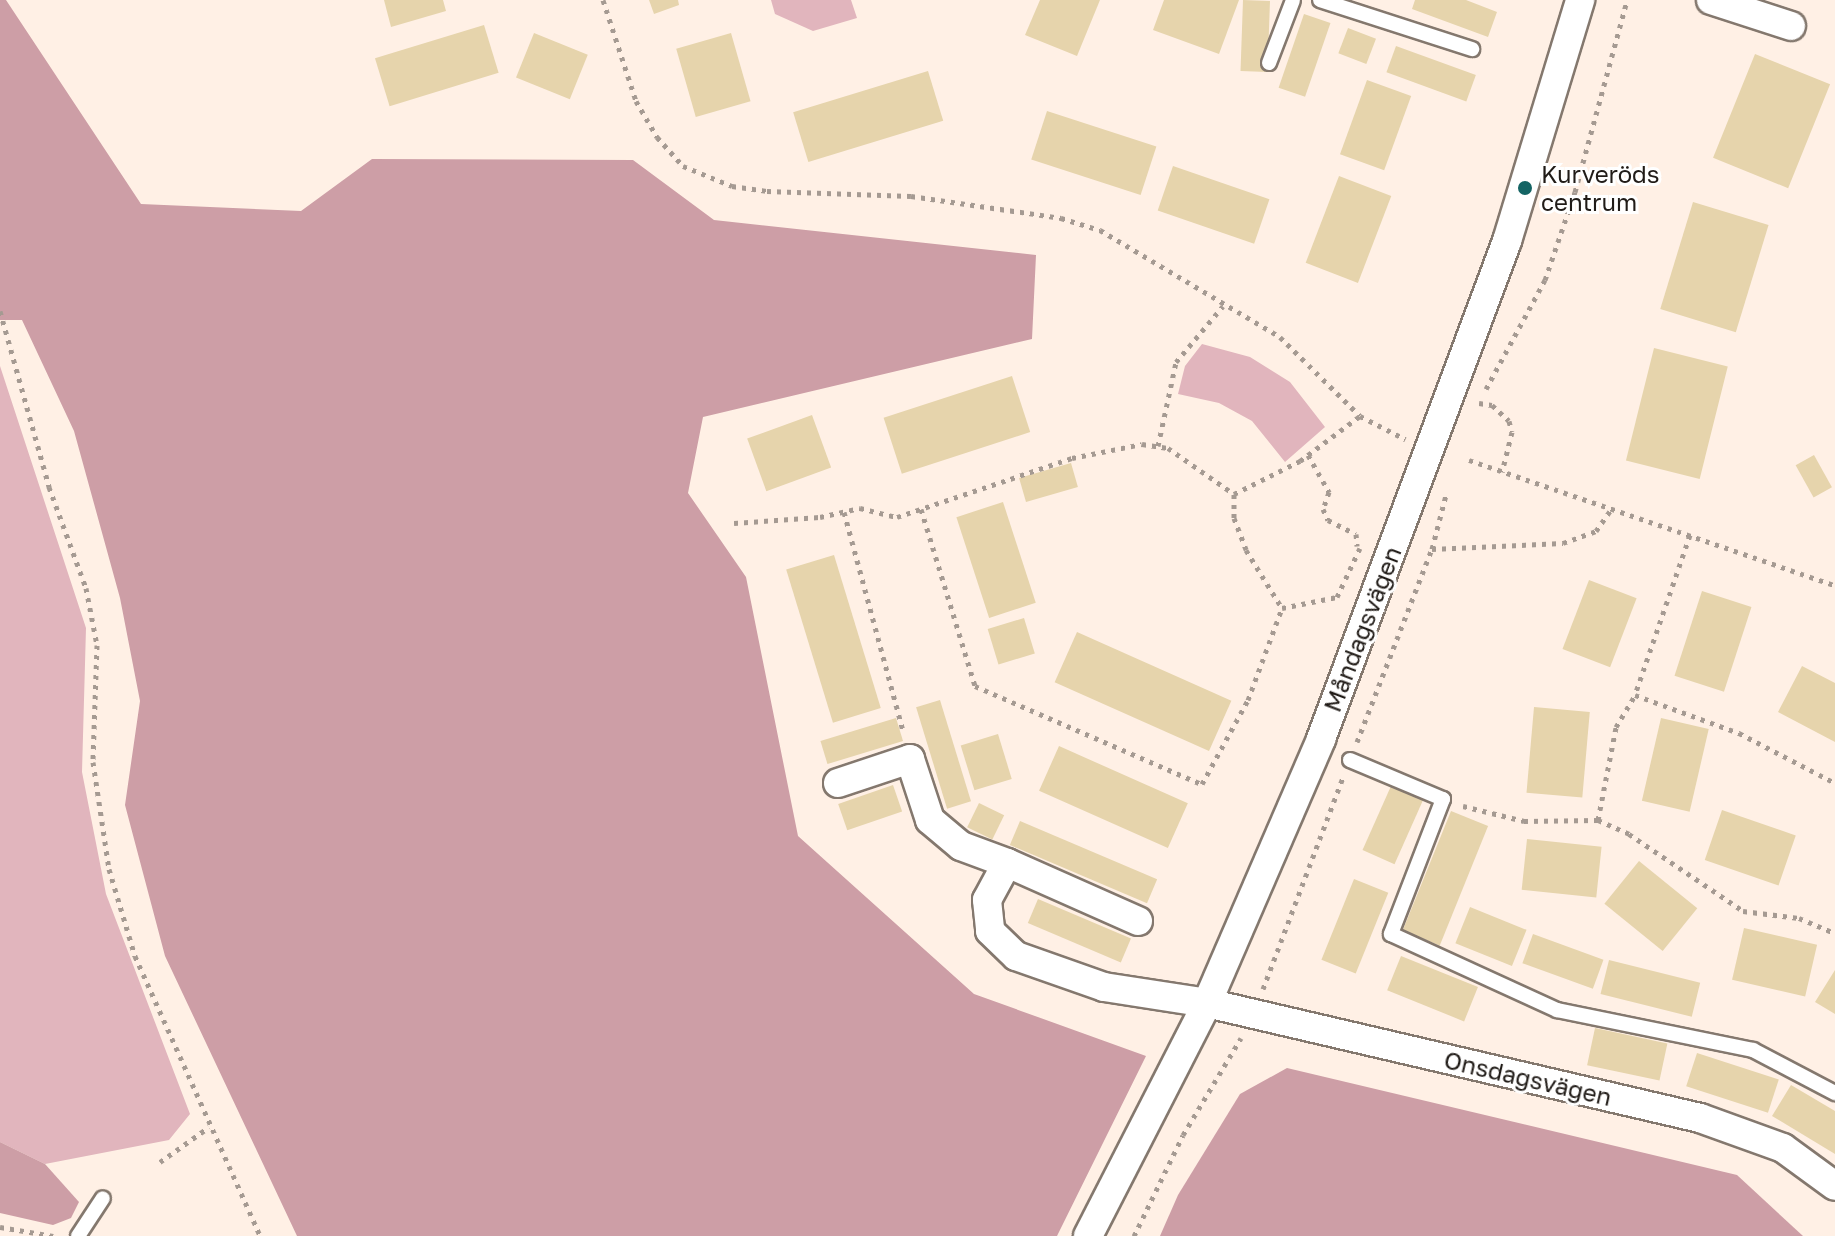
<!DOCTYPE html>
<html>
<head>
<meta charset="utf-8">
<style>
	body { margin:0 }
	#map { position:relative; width:1835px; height:1236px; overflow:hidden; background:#fff0e5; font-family:"Golos Text",sans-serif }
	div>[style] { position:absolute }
	.green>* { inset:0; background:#e1b5bd }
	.forest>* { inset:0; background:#cd9ea6 }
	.building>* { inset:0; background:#e6d4ac; transform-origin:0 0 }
	.path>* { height:5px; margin-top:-2.5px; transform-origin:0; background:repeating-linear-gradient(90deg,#a59a92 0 4px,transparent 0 10px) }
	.roads { filter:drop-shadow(2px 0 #84786e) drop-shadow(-2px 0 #84786e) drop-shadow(0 2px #84786e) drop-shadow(0 -2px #84786e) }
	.service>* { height:14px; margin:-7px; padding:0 7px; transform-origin:7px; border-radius:7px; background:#fff }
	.minor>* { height:28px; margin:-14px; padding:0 14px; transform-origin:14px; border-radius:14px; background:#fff }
	.dots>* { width:22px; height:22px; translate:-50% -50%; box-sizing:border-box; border:4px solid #fff; border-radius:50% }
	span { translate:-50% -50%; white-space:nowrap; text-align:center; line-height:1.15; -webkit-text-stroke:6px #fff; paint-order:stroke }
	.poi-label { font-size:24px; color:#201b17 }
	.left { translate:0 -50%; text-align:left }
	.street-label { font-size:24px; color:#201b17 }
</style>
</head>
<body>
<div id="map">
	<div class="green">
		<i style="clip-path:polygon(771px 0,851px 0,857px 18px,813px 31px,775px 14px)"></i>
		<i style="clip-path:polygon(1202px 344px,1250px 357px,1290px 382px,1325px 427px,1285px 462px,1252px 421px,1219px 403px,1178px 394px,1185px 366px)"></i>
		<i style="clip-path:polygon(0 366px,86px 628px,82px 772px,106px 894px,190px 1114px,169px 1140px,45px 1164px,0 1142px)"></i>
	</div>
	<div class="forest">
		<i style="clip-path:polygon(0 0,6px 0,141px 204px,301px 211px,372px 159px,633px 160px,714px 220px,1036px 255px,1032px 339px,703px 417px,688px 493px,746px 577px,798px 836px,974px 994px,1146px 1056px,1057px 1236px,297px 1236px,165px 956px,125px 805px,140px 701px,120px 598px,74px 431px,22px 320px,0 320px)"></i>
		<i style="clip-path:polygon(1287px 1068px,1737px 1175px,1803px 1236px,1160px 1236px,1178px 1195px,1240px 1094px)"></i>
		<i style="clip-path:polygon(0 1142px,45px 1164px,79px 1202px,71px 1218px,53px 1225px,0 1213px)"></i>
	</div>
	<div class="building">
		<i style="clip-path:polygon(384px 0,443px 0,446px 11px,391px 27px)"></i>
		<i style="clip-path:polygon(649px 0,678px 0,679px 5px,654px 14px)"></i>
		<i style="clip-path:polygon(1040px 0,1100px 0,1077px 56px,1025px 35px)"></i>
		<i style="clip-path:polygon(1164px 0,1239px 0,1219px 54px,1153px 30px)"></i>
		<i style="left:1243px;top:0;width:27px;height:71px;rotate:2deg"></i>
		<i style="clip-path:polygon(1415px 0,1466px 0,1497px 12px,1488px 37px,1412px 9px)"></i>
		<i style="left:1304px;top:14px;width:28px;height:78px;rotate:19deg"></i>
		<i style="left:484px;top:25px;width:50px;height:114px;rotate:73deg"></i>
		<i style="left:1348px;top:28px;width:30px;height:27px;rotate:21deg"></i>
		<i style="left:534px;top:33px;width:58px;height:48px;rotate:22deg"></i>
		<i style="left:731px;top:33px;width:71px;height:57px;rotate:74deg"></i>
		<i style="left:1396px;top:46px;width:85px;height:28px;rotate:20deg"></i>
		<i style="left:1755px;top:54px;width:81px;height:112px;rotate:22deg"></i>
		<i style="left:928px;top:71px;width:52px;height:141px;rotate:73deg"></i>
		<i style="left:1367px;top:80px;width:47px;height:79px;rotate:20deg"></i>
		<i style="left:1047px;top:111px;width:115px;height:51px;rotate:18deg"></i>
		<i style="left:1173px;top:166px;width:102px;height:47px;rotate:19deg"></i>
		<i style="left:1339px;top:176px;width:56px;height:93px;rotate:21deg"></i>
		<i style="left:1693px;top:202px;width:79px;height:112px;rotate:17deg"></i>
		<i style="left:1654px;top:348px;width:76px;height:116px;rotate:14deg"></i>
		<i style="left:1012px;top:376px;width:59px;height:135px;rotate:72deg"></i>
		<i style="left:812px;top:415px;width:56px;height:69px;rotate:70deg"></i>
		<i style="left:1814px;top:455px;width:37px;height:21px;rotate:61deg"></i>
		<i style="left:1071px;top:463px;width:25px;height:54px;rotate:74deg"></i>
		<i style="left:1003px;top:502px;width:106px;height:49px;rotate:72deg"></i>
		<i style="left:834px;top:555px;width:160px;height:50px;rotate:73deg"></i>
		<i style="left:1589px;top:580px;width:51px;height:74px;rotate:21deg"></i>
		<i style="left:1702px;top:591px;width:52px;height:89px;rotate:18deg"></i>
		<i style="left:1024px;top:618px;width:37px;height:38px;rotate:73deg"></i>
		<i style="left:1077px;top:632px;width:169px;height:55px;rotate:24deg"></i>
		<i style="clip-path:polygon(1802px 666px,1835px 683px,1835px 742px,1778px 712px)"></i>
		<i style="left:940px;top:700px;width:106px;height:25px;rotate:73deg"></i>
		<i style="left:1534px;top:707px;width:56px;height:86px;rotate:5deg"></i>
		<i style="left:896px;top:718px;width:24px;height:79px;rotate:73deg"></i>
		<i style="left:1661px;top:718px;width:49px;height:85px;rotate:13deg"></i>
		<i style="left:998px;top:734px;width:47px;height:39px;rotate:73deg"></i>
		<i style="left:1059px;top:746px;width:141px;height:49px;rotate:24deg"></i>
		<i style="left:893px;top:785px;width:28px;height:58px;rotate:71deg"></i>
		<i style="left:1391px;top:786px;width:35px;height:70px;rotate:24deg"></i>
		<i style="left:979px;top:803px;width:28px;height:27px;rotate:26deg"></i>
		<i style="left:1722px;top:810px;width:78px;height:53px;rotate:19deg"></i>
		<i style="left:1451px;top:811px;width:40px;height:129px;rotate:22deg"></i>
		<i style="left:1020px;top:821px;width:149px;height:26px;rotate:23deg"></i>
		<i style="left:1527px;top:839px;width:75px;height:51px;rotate:6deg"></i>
		<i style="left:1639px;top:861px;width:75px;height:55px;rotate:39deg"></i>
		<i style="left:1354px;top:879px;width:37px;height:87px;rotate:22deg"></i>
		<i style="left:1038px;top:899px;width:101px;height:26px;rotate:23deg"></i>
		<i style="left:1470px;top:907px;width:61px;height:39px;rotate:22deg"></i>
		<i style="left:1744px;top:928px;width:75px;height:53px;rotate:13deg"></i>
		<i style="left:1533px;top:934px;width:75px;height:31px;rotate:20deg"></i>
		<i style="left:1401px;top:956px;width:83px;height:37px;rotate:22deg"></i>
		<i style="left:1609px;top:960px;width:94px;height:35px;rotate:14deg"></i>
		<i style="clip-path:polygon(1835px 970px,1835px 1014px,1815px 1002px)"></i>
		<i style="left:1595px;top:1028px;width:74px;height:38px;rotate:12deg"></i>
		<i style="left:1697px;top:1053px;width:86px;height:35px;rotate:18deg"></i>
		<i style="clip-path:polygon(1791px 1085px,1835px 1111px,1835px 1154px,1772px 1116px)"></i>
	</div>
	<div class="path">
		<i style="left:603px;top:0;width:106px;rotate:71.9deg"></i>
		<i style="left:636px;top:101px;width:42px;rotate:59.7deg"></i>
		<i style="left:657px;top:137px;width:39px;rotate:48deg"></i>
		<i style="left:683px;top:166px;width:53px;rotate:22.2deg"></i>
		<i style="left:732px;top:186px;width:35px;rotate:8deg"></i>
		<i style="left:767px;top:191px;width:144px;rotate:2deg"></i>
		<i style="left:911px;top:196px;width:152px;rotate:8.3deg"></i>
		<i style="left:1061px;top:218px;width:41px;rotate:17.1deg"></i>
		<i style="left:1100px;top:230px;width:209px;rotate:30.7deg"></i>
		<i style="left:1280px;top:337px;width:112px;rotate:44.6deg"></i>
		<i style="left:1360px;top:416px;width:51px;rotate:27.1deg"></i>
		<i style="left:0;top:311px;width:183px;rotate:74.4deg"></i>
		<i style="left:49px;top:487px;width:108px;rotate:69.9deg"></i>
		<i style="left:86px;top:588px;width:58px;rotate:79.1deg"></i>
		<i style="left:97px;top:645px;width:117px;rotate:92deg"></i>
		<i style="left:93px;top:762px;width:108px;rotate:81.5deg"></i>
		<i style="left:109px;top:869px;width:91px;rotate:73.4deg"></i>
		<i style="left:135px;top:956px;width:307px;rotate:65.9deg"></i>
		<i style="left:1486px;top:389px;width:124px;rotate:-61.6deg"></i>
		<i style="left:1545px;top:280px;width:93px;rotate:-71.2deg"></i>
		<i style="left:1575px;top:192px;width:199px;rotate:-74.8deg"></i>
		<i style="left:1479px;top:403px;width:13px;rotate:9deg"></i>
		<i style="left:1492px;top:405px;width:23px;rotate:43deg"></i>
		<i style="left:1509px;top:421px;width:11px;rotate:75deg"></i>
		<i style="left:1512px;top:432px;width:41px;rotate:104deg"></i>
		<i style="left:1158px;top:446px;width:86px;rotate:-77.9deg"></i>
		<i style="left:1176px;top:362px;width:73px;rotate:-50deg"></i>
		<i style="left:1308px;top:455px;width:43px;rotate:60.4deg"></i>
		<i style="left:1329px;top:492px;width:18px;rotate:109deg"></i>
		<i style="left:1323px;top:509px;width:12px;rotate:66deg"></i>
		<i style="left:1328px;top:520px;width:31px;rotate:27deg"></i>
		<i style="left:1356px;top:534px;width:12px;rotate:85deg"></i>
		<i style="left:1469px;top:460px;width:387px;rotate:18.9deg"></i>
		<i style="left:1234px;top:494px;width:24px;rotate:90deg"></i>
		<i style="left:1234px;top:518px;width:34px;rotate:69deg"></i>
		<i style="left:1246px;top:550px;width:68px;rotate:58.2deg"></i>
		<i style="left:1282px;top:608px;width:56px;rotate:-11.3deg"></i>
		<i style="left:1337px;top:597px;width:54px;rotate:-64.9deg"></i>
		<i style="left:921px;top:509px;width:185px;rotate:73deg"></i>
		<i style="left:975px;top:686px;width:247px;rotate:23.4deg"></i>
		<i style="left:1202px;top:784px;width:96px;rotate:-61.3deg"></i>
		<i style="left:1248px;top:700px;width:98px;rotate:-69.7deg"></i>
		<i style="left:844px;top:512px;width:227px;rotate:74.9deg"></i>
		<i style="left:734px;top:523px;width:86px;rotate:-4deg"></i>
		<i style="left:820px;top:517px;width:41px;rotate:-12.7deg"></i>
		<i style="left:860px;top:508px;width:38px;rotate:14deg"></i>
		<i style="left:897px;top:517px;width:185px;rotate:-18.6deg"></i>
		<i style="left:1072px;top:458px;width:71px;rotate:-11.3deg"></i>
		<i style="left:1142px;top:444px;width:26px;rotate:9deg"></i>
		<i style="left:1168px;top:448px;width:80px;rotate:34.9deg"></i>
		<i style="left:1234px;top:494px;width:74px;rotate:-26.6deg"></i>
		<i style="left:1300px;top:461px;width:75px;rotate:-36.9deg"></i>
		<i style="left:1690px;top:535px;width:169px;rotate:109deg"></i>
		<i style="left:1635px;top:695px;width:111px;rotate:20.1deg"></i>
		<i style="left:1739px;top:733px;width:108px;rotate:27.5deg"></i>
		<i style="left:1432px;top:549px;width:56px;rotate:-75.5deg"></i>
		<i style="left:1357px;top:742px;width:207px;rotate:-68.8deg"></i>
		<i style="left:1432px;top:549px;width:131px;rotate:-2.6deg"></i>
		<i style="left:1563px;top:543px;width:35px;rotate:-20deg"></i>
		<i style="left:1596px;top:531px;width:28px;rotate:-55deg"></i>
		<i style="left:1463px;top:806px;width:63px;rotate:13.8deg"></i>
		<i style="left:1524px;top:821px;width:74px;rotate:-0.8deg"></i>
		<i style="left:1598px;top:820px;width:34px;rotate:24deg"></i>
		<i style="left:1629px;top:834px;width:138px;rotate:34deg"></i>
		<i style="left:1743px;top:911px;width:56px;rotate:7.1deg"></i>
		<i style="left:1799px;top:918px;width:39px;rotate:23deg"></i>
		<i style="left:1598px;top:820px;width:95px;rotate:-79deg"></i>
		<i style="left:1616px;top:727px;width:37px;rotate:-59deg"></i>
		<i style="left:1263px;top:989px;width:227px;rotate:-69.3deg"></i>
		<i style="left:160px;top:1162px;width:60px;rotate:-35.5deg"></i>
		<i style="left:0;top:1227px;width:54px;rotate:9.6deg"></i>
		<i style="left:1134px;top:1236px;width:112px;rotate:-64.1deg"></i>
		<i style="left:1183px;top:1135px;width:113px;rotate:-59.1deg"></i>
	</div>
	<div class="roads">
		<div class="service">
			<i style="left:1320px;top:0;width:160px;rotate:17.9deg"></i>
			<i style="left:1269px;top:63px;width:67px;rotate:-69.1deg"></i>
			<i style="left:1350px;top:760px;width:101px;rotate:22.8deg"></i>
			<i style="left:1443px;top:799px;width:145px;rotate:111.1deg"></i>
			<i style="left:1391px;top:934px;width:183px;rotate:24.6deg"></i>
			<i style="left:1557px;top:1010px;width:200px;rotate:11.5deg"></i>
			<i style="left:1753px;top:1050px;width:93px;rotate:27.7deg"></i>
			<i style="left:78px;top:1236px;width:45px;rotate:-56.7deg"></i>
		</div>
		<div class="minor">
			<i style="left:1711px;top:0;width:84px;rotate:18deg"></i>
			<i style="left:838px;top:783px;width:76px;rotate:-18.4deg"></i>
			<i style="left:910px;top:759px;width:64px;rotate:71.8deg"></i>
			<i style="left:930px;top:820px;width:40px;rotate:40deg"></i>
			<i style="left:961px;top:846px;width:49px;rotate:20.3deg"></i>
			<i style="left:1138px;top:921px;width:143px;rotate:-156.1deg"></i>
			<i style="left:1007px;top:863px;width:42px;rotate:118.4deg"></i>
			<i style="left:987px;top:900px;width:31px;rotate:84deg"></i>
			<i style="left:990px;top:931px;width:36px;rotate:44deg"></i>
			<i style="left:1016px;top:956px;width:93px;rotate:19.4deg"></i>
			<i style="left:1104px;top:987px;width:104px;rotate:8.8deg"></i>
			<i style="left:1207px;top:1003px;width:506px;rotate:13.13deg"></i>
			<i style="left:1700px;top:1118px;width:88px;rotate:19.9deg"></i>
			<i style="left:1783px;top:1148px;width:64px;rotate:36.2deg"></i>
			<i style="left:1088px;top:1236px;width:262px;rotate:-62.9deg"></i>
			<i style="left:1207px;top:1003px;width:288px;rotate:-66.6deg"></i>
			<i style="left:1321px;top:739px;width:532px;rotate:-69.52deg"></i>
			<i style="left:1507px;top:241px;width:252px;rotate:-73.1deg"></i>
		</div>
	</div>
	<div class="dots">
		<i style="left:1525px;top:188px;background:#146464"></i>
	</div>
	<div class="poi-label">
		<span class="left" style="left:1541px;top:188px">Kurveröds<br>centrum</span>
	</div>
	<div class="street-label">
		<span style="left:1362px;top:629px;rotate:-69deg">Måndagsvägen</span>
		<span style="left:1528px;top:1078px;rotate:13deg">Onsdagsvägen</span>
	</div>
</div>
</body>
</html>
